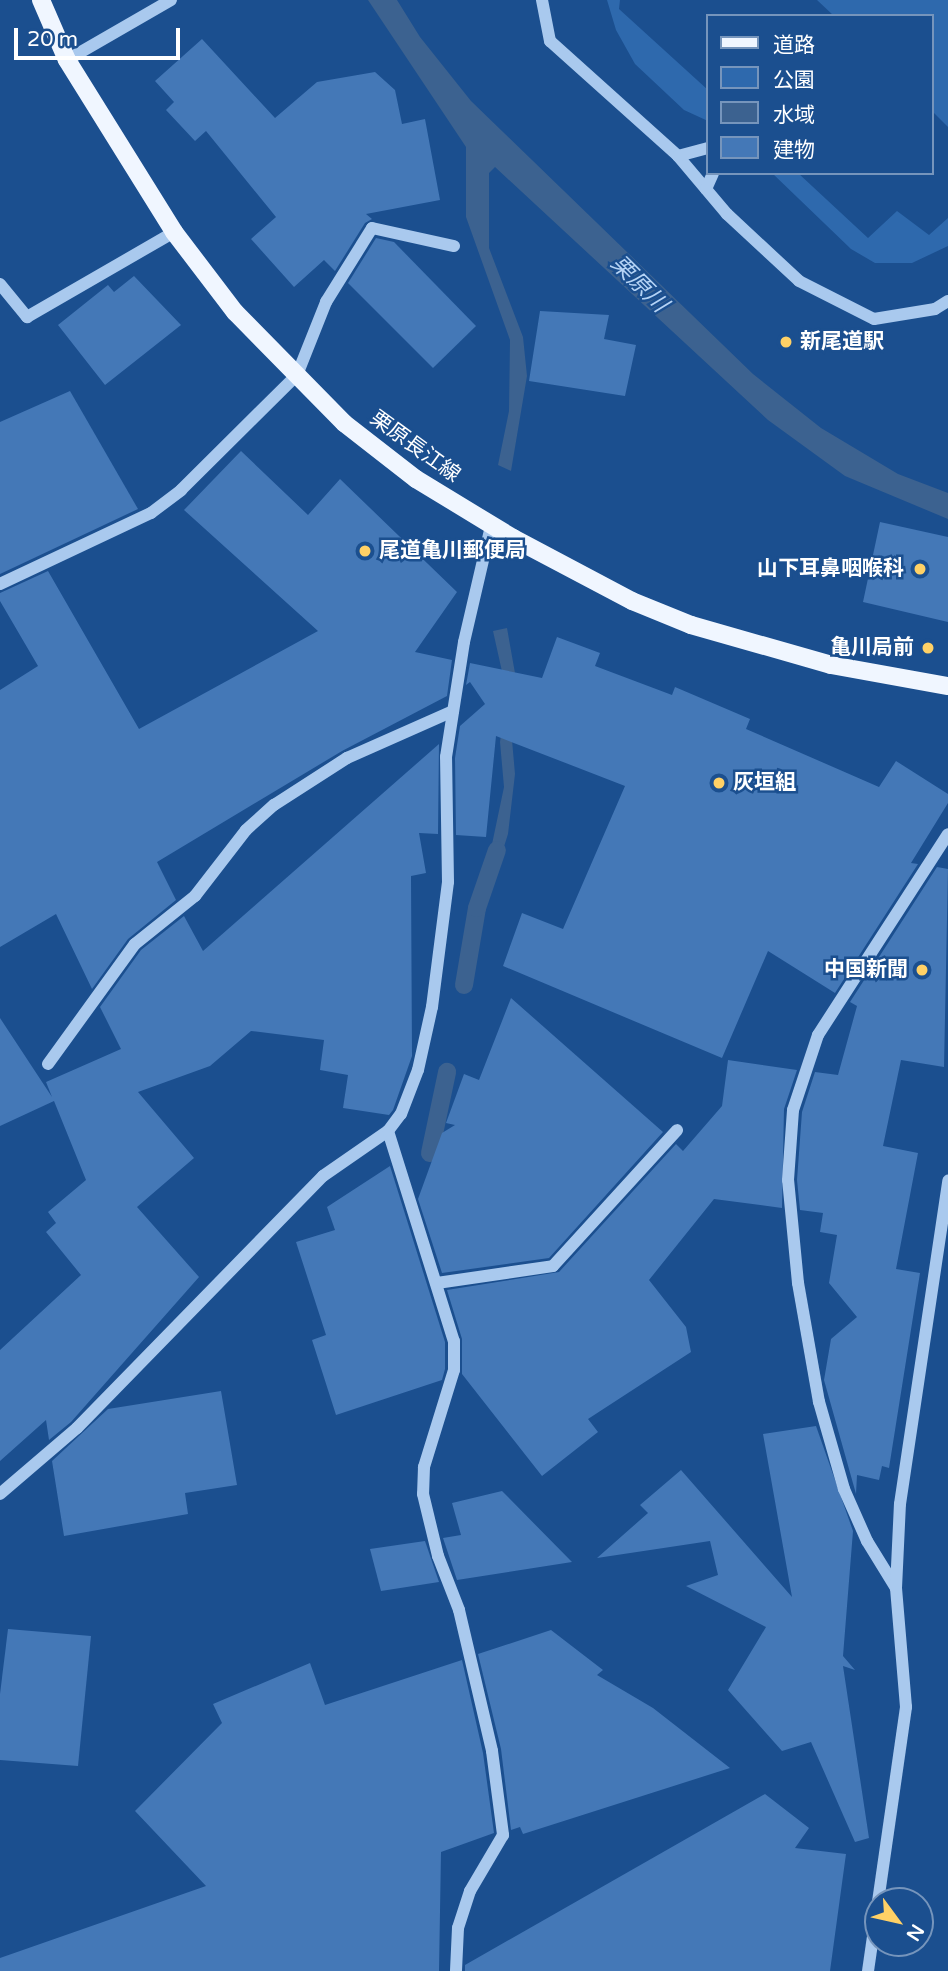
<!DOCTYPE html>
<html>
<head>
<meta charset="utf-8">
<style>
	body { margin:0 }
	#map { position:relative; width:948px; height:1971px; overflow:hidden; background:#1b4f8f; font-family:"Varela Round","Noto Sans JP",sans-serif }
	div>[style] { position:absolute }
	.green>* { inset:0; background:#2e69ad }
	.water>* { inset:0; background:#3c6290 }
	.stream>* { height:18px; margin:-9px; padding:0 9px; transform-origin:9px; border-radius:9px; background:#3c6290 }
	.building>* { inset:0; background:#4478b7 }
	.minor>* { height:12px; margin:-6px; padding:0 6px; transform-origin:6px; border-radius:6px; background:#a9c9ee }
	.major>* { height:18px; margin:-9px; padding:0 9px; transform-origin:9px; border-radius:9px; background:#f0f6ff }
	.dots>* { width:19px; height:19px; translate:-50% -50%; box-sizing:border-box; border:4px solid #1b4f8f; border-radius:50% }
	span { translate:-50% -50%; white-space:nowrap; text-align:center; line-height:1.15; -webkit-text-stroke:5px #1b4f8f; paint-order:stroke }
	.poi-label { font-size:21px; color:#fff; font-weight:700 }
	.left { translate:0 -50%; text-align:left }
	.right { translate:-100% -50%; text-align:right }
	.street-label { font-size:21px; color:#fff }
	.water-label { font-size:23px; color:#b5d3f5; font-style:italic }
	.legend { position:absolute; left:706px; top:14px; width:228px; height:161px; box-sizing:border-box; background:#1b4f8f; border:2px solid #7695bc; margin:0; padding:9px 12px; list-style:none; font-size:21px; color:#fff }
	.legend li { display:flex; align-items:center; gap:14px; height:35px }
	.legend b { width:35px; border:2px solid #7695bc }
	.north { position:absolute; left:864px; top:1887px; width:70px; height:70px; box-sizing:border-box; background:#1b4f8f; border:2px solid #7695bc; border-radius:50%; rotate:123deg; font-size:19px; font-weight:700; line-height:28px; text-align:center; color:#fff }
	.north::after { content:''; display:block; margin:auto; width:24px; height:32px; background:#ffd166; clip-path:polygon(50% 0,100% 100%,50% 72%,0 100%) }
	.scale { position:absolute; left:14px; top:28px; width:166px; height:32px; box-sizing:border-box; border:4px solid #fff; border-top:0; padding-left:9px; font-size:21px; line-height:24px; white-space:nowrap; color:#fff; -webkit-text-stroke:5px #1b4f8f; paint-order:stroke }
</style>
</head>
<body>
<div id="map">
	<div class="green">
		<i style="clip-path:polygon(607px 0,620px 0,619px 9px,708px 90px,708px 121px,684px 110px,635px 64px,616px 30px)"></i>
		<i style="clip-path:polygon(817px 0,948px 0,948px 127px,932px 111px,932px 16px,834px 16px)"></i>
		<i style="clip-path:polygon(772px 173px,798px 173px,868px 238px,897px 211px,929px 235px,948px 218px,948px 246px,912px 263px,875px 263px,851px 249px)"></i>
	</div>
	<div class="water">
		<i style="clip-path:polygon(368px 0,397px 0,420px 37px,471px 101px,753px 374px,821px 428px,898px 474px,948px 493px,948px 519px,845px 476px,768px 420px,495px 167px,489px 173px,489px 248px,523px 337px,527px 376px,511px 471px,498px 465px,509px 411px,510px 340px,466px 217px,466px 147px)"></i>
		<i style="clip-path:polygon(507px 628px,518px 690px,512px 740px,515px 774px,508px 834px,496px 872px,487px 868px,504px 787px,500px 742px,507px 694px,493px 631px)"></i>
	</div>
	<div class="stream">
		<i style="left:464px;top:985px;width:78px;rotate:-80.4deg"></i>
		<i style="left:477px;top:908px;width:61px;rotate:-71deg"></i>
		<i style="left:430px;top:1153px;width:83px;rotate:-78.1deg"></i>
	</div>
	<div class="building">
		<i style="clip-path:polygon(202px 39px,275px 118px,317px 82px,375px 72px,395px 90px,402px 124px,425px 119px,440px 200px,366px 214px,372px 219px,365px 223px,335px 271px,324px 260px,294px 287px,251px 239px,276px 217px,206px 131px,195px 141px,166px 110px,174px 102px,155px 81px)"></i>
		<i style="clip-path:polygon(376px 238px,394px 242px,476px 326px,433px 368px,348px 283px)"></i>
		<i style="clip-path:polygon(134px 276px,181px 325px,105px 385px,58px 325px,108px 285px,114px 292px)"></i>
		<i style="clip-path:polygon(540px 311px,609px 315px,604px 339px,636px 345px,625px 396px,529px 381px)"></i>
		<i style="clip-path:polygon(70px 391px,138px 509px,0 574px,0 422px)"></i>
		<i style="clip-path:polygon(241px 451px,308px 515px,340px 479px,457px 592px,415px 652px,452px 660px,447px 696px,342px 751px,157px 862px,176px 900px,128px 939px,92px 989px,56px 914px,0 947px,0 690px,38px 666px,0 601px,0 593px,48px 571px,139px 729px,318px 631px,184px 510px)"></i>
		<i style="clip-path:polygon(880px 522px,948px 537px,948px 622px,863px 602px)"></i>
		<i style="clip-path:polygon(557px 637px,600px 653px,595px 666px,672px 695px,675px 687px,750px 719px,746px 729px,879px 787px,896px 761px,948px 794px,948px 803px,911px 863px,918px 864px,835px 993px,768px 951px,722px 1058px,503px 966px,522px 913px,563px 929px,625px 786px,496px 736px,486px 837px,456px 835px,455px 758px,460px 726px,485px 704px,470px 682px,466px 685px,470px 663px,542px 678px)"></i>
		<i style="clip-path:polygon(439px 744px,438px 834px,419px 833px,426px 873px,411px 876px,412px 1056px,393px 1110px,389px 1115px,343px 1108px,348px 1075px,320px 1070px,324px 1040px,251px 1031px,210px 1066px,138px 1092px,194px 1158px,137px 1207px,199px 1277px,71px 1422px,49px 1440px,46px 1420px,0 1461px,0 1350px,81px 1275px,46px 1232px,56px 1223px,48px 1212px,86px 1180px,54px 1101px,0 1126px,0 1018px,52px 1097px,46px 1082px,121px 1049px,100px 1007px,141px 950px,184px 916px,203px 951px)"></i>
		<i style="clip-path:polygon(937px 867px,948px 869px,944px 1067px,901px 1060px,883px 1146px,918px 1153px,896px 1269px,920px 1273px,889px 1468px,882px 1466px,879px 1480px,857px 1475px,856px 1494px,824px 1380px,831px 1339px,857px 1317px,829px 1283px,837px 1235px,820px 1232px,823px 1213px,800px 1210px,797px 1180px,802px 1112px,815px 1072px,838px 1075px,857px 1006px,850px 1002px)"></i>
		<i style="clip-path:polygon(511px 998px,663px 1132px,549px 1258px,442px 1273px,418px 1199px,442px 1133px,455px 1125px,446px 1123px,464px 1074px,479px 1080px)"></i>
		<i style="clip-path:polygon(728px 1060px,797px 1070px,784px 1109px,782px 1208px,714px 1199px,649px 1280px,686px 1327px,691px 1352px,588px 1419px,598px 1432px,542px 1476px,462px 1374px,462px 1339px,447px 1290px,559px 1272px,676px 1144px,683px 1151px,722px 1106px)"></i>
		<i style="clip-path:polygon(390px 1166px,445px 1342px,445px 1369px,442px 1380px,336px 1415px,312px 1340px,326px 1335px,296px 1242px,335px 1230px,327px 1207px)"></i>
		<i style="clip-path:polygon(221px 1391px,237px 1485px,185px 1493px,188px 1514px,64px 1536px,52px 1461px,108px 1409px)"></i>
		<i style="clip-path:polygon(816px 1426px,853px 1531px,843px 1656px,855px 1670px,843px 1666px,869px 1838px,855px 1842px,811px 1742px,782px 1751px,728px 1690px,766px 1627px,686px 1586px,718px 1575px,710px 1541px,597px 1558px,648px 1513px,640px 1505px,681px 1470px,792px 1597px,763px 1434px)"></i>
		<i style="clip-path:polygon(502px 1491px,572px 1562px,457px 1580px,443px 1538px,461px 1535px,452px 1503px)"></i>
		<i style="clip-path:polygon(425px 1541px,439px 1582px,381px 1591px,370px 1549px)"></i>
		<i style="clip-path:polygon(8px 1629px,91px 1636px,78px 1766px,0 1760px,0 1694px)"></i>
		<i style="clip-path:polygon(551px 1630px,603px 1670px,597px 1675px,653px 1708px,730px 1768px,523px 1834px,520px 1827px,511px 1830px,501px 1749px,478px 1654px)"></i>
		<i style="clip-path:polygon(462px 1660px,483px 1753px,494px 1833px,441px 1852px,439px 1971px,0 1971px,0 1958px,206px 1886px,135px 1811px,222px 1723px,213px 1704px,310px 1663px,325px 1705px)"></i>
		<i style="clip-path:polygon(765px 1794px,809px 1828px,795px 1848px,846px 1854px,830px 1971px,465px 1971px,465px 1965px)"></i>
	</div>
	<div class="minor">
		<i style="left:542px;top:0;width:42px;rotate:79deg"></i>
		<i style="left:550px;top:41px;width:172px;rotate:41.9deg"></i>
		<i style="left:678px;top:156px;width:76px;rotate:49.8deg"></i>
		<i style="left:727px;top:214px;width:98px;rotate:42.9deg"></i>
		<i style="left:799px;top:281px;width:84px;rotate:26.9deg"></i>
		<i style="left:874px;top:319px;width:62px;rotate:-9.3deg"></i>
		<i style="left:935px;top:309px;width:15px;rotate:-32deg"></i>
		<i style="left:67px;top:60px;width:120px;rotate:-30deg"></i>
		<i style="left:678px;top:156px;width:31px;rotate:-15deg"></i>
		<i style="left:706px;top:189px;width:17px;rotate:-66deg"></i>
		<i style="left:0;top:284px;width:43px;rotate:50.7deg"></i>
		<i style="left:27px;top:317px;width:170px;rotate:-30deg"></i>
		<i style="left:0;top:584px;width:167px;rotate:-25.2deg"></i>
		<i style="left:151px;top:513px;width:38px;rotate:-37deg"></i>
		<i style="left:181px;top:490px;width:163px;rotate:-44.8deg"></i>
		<i style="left:297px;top:375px;width:79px;rotate:-68.3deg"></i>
		<i style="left:326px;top:302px;width:87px;rotate:-58.1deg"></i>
		<i style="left:372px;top:228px;width:84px;rotate:12.4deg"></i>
		<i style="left:48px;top:1064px;width:148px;rotate:-54.1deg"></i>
		<i style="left:135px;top:944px;width:77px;rotate:-38.7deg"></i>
		<i style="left:195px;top:896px;width:83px;rotate:-52.3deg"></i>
		<i style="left:246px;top:830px;width:38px;rotate:-42deg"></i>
		<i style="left:274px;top:805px;width:87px;rotate:-32.8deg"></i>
		<i style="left:347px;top:758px;width:116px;rotate:-23.9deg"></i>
		<i style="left:388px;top:1131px;width:220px;rotate:72.6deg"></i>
		<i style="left:454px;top:1341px;width:29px;rotate:90deg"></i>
		<i style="left:454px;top:1370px;width:102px;rotate:107.2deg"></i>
		<i style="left:424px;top:1467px;width:27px;rotate:92deg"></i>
		<i style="left:423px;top:1494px;width:64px;rotate:76.4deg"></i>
		<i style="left:438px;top:1556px;width:58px;rotate:68.7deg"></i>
		<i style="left:459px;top:1610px;width:145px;rotate:76.8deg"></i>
		<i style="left:492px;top:1751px;width:85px;rotate:82.5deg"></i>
		<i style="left:503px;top:1835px;width:65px;rotate:120.5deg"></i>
		<i style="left:470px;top:1891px;width:39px;rotate:108deg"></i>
		<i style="left:458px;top:1928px;width:43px;rotate:92.7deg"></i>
		<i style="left:437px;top:1283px;width:117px;rotate:-8.3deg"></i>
		<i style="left:553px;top:1266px;width:184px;rotate:-47.6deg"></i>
		<i style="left:0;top:1494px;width:101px;rotate:-40.6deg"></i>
		<i style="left:77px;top:1428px;width:352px;rotate:-45.7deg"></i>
		<i style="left:323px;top:1176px;width:79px;rotate:-34.7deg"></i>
		<i style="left:388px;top:1131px;width:21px;rotate:-53deg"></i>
		<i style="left:401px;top:1114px;width:47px;rotate:-68.9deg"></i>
		<i style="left:418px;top:1070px;width:65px;rotate:-77.5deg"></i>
		<i style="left:432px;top:1007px;width:126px;rotate:-82.7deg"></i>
		<i style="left:448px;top:882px;width:125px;rotate:-90.9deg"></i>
		<i style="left:446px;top:757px;width:116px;rotate:-81.1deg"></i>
		<i style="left:464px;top:642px;width:119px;rotate:-76.9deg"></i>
		<i style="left:896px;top:1588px;width:55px;rotate:-121.7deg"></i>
		<i style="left:867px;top:1541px;width:57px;rotate:-113.9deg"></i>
		<i style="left:844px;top:1489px;width:91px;rotate:-106deg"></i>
		<i style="left:819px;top:1402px;width:121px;rotate:-100deg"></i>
		<i style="left:798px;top:1283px;width:103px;rotate:-95.5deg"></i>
		<i style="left:788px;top:1180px;width:70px;rotate:-85.9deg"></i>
		<i style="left:793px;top:1110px;width:79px;rotate:-71.6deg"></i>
		<i style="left:818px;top:1035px;width:239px;rotate:-57.1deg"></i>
		<i style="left:868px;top:1971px;width:267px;rotate:-81.8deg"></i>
		<i style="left:906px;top:1707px;width:119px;rotate:-94.8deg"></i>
		<i style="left:896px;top:1588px;width:84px;rotate:-87.3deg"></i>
		<i style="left:900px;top:1504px;width:327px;rotate:-81.5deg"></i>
	</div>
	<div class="major">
		<i style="left:41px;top:0;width:65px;rotate:66.6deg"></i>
		<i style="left:67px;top:60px;width:203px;rotate:58.1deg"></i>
		<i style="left:174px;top:232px;width:101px;rotate:52.7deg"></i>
		<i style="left:235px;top:312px;width:156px;rotate:45.5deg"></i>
		<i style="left:344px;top:423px;width:91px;rotate:37.9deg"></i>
		<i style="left:416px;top:479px;width:114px;rotate:31.3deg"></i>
		<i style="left:513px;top:538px;width:135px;rotate:27.9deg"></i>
		<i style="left:632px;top:601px;width:64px;rotate:22.1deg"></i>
		<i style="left:691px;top:625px;width:146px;rotate:15.9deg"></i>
		<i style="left:831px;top:665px;width:119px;rotate:10.2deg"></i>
	</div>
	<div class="dots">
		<i style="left:786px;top:342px;background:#ffd166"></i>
		<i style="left:365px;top:551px;background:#ffd166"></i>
		<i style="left:920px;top:569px;background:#ffd166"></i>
		<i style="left:928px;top:648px;background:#ffd166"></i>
		<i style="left:719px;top:783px;background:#ffd166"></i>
		<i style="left:922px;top:970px;background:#ffd166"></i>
	</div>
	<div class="poi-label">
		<span class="left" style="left:800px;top:342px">新尾道駅</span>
		<span class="left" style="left:379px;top:551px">尾道亀川郵便局</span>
		<span class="right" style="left:904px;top:569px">山下耳鼻咽喉科</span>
		<span class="right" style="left:914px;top:648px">亀川局前</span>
		<span class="left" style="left:733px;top:783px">灰垣組</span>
		<span class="right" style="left:908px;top:970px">中国新聞</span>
	</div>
	<div class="street-label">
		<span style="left:415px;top:447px;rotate:36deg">栗原長江線</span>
	</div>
	<div class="water-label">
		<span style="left:639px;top:284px;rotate:45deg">栗原川</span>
	</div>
	<ul class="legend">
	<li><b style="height:9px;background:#f0f6ff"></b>道路</li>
	<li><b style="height:19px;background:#2e69ad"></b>公園</li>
	<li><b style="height:19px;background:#3c6290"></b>水域</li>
	<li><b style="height:19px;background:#4478b7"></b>建物</li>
	</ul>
	<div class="north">N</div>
	<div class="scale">20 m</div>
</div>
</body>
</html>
